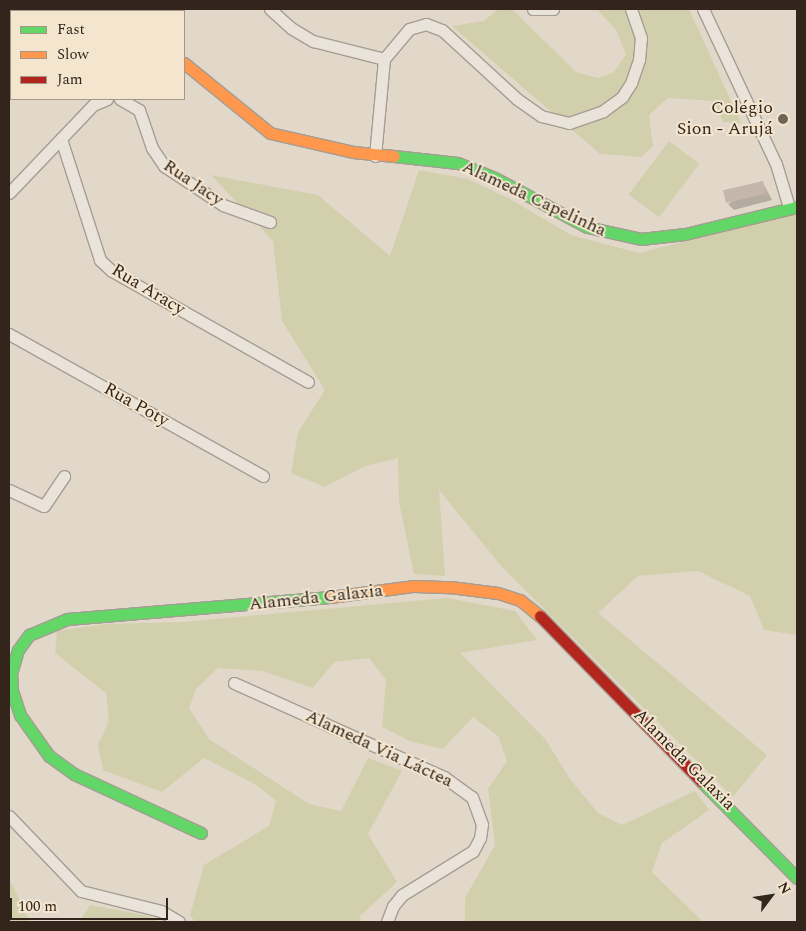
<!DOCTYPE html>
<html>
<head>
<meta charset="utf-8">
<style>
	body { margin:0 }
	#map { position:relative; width:806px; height:931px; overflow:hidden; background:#e1d8c9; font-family:Spectral,serif }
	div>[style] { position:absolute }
	.green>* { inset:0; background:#d2cfac; transform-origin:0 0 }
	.shadow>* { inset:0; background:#0003 }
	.building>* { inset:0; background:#c4b6aa; transform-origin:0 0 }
	.roads { filter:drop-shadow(1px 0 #a59d93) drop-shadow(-1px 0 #a59d93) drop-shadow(0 1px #a59d93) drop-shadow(0 -1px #a59d93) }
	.street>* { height:11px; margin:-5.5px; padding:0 5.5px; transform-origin:5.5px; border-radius:5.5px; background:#e9e3da }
	.fast>* { height:11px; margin:-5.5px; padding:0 5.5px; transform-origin:5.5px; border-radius:5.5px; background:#63d668 }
	.slow>* { height:11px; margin:-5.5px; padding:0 5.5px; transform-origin:5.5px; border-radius:5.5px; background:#ff974d }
	.jam>* { height:11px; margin:-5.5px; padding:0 5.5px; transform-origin:5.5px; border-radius:5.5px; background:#b3261e }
	.dots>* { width:14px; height:14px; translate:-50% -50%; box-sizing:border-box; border:2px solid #f3e5ce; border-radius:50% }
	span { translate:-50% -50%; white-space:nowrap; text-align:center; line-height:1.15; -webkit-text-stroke:4px #f3e5ce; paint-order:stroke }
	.poi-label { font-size:18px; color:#33251c }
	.right { translate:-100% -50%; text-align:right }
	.street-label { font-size:18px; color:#33251c }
	.frame { position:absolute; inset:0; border:10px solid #33251c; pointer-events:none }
	.legend { position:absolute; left:10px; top:10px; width:175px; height:90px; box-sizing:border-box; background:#f3e5ce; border:1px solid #a69887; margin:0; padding:6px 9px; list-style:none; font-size:15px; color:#33251c }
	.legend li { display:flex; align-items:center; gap:10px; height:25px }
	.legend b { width:25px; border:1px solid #a69887 }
	.north { position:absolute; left:746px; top:871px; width:50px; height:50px; -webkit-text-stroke:4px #f3e5ce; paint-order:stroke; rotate:59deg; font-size:14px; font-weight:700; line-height:20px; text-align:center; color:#33251c }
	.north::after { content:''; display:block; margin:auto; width:18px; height:22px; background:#33251c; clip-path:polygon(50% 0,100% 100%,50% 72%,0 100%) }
	.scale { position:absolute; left:10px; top:898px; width:158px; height:22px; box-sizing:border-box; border:2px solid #33251c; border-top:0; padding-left:6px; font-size:15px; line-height:18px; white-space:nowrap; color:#33251c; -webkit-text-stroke:4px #f3e5ce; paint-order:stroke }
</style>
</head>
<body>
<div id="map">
	<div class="green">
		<i style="clip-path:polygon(498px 9px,512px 9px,576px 72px,598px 78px,614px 72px,626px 54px,616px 30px,597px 9px,689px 9px,741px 123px,723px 122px,715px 101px,668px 98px,649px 115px,653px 146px,641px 157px,600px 154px,452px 26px,484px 21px)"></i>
		<i style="left:669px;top:141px;width:38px;height:67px;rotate:37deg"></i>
		<i style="clip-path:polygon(419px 170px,468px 179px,510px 199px,571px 235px,639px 253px,797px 213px,797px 635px,764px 630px,750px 596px,698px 571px,638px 576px,598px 613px,767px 755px,733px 797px,502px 567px,439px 490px,445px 576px,414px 574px,399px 502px,398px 458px,363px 467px,325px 487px,291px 473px,298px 432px,325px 390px,282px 321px,273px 241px,211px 175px,318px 195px,390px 256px)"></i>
		<i style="clip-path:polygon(447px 598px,515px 611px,537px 640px,460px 653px,545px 739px,570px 779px,598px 813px,622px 825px,695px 791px,709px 810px,662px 843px,652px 872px,703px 922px,465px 922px,465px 898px,495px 845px,488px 789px,507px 761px,498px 736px,473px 717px,443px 749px,412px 742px,382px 727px,386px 680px,369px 658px,334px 662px,313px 688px,262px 671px,218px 668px,196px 689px,189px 708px,209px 739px,309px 804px,341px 811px,368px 758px,402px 771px,368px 834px,397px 882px,360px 916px,361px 922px,195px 922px,190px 915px,204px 865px,269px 826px,276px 801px,255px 784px,204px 758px,162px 792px,103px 770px,98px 745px,109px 721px,106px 693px,55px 653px,57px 631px,106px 624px,183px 622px)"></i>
		<i style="clip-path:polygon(9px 882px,12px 884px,30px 922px,9px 922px)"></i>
		<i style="clip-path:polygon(90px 905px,149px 916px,158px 922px,79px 922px)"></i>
	</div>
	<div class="shadow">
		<i style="clip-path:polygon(763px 183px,772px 200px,734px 210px,728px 204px)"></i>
	</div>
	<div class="building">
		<i style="left:763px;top:181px;width:13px;height:41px;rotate:77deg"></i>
	</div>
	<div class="roads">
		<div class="street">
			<i style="left:270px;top:9px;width:28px;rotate:42deg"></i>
			<i style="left:291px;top:28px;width:26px;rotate:31deg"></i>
			<i style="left:313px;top:41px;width:73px;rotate:14.2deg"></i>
			<i style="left:384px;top:59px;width:39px;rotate:-50deg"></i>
			<i style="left:409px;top:29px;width:18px;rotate:-16deg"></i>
			<i style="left:426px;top:24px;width:17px;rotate:21deg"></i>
			<i style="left:442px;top:30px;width:102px;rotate:42.6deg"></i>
			<i style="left:517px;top:99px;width:29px;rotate:35deg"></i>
			<i style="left:541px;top:116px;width:29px;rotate:14deg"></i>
			<i style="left:569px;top:123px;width:36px;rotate:-19deg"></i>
			<i style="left:603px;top:111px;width:24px;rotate:-36deg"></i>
			<i style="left:622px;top:97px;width:17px;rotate:-57deg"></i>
			<i style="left:631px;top:83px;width:24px;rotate:-71deg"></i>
			<i style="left:639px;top:60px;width:22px;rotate:-85deg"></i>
			<i style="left:641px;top:38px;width:31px;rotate:-109deg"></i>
			<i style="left:533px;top:9px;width:20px"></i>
			<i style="left:703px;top:9px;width:171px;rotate:64.8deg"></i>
			<i style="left:776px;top:164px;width:45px;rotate:73.2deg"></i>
			<i style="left:120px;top:99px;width:22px;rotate:30deg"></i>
			<i style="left:139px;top:110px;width:40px;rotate:71.1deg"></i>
			<i style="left:152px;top:148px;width:22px;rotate:56deg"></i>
			<i style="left:164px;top:166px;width:71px;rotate:33.5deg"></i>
			<i style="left:223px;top:205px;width:50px;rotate:19.9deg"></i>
			<i style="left:61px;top:139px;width:127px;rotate:72.1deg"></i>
			<i style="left:100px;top:260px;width:16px;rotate:43deg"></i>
			<i style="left:112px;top:271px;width:225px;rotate:29.5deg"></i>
			<i style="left:375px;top:156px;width:97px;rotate:-84.7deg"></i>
			<i style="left:9px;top:193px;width:122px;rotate:-46.3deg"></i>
			<i style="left:93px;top:105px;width:15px;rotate:-23deg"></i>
			<i style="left:9px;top:334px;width:291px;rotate:29.2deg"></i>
			<i style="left:9px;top:490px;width:38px;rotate:25deg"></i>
			<i style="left:44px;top:506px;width:36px;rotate:-56deg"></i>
			<i style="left:234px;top:683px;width:230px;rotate:24.1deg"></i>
			<i style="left:444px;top:777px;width:34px;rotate:36deg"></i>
			<i style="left:472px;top:797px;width:29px;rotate:70deg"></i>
			<i style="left:482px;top:824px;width:14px;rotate:98deg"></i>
			<i style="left:480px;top:838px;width:15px;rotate:118deg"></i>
			<i style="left:473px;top:851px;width:84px;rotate:148.2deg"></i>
			<i style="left:402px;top:895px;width:14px;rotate:129deg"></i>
			<i style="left:393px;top:906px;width:17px;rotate:111deg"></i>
			<i style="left:9px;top:816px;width:104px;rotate:46.2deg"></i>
			<i style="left:81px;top:891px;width:82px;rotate:14deg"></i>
			<i style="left:161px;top:911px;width:21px;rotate:31deg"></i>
		</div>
		<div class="fast">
			<i style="left:394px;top:156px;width:64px;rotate:6.2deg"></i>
			<i style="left:458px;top:163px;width:40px;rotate:22deg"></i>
			<i style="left:495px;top:178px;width:104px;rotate:28deg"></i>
			<i style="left:587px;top:227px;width:55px;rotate:12.5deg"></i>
			<i style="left:641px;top:239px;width:44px;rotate:-6.5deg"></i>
			<i style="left:685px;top:234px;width:115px;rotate:-13.6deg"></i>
			<i style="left:701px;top:781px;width:136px;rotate:45.3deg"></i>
			<i style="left:201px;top:833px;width:140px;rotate:-155.1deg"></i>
			<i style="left:74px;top:774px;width:31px;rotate:-144deg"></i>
			<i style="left:49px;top:756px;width:50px;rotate:-125.3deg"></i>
			<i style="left:20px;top:715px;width:25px;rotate:-108deg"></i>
			<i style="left:12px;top:691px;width:17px;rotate:-93deg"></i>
			<i style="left:11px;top:674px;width:25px;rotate:-74deg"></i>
			<i style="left:18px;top:650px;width:19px;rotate:-54deg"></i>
			<i style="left:29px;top:635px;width:41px;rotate:-22.8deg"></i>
			<i style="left:67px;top:619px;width:264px;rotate:-4.8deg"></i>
		</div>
		<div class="slow">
			<i style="left:9px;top:62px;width:2px;rotate:-27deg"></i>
			<i style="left:184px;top:63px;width:111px;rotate:39.1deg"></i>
			<i style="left:270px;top:133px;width:85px;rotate:12.9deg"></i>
			<i style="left:353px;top:152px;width:41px;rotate:5.6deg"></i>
			<i style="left:330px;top:597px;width:85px;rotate:-7.5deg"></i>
			<i style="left:414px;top:586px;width:36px;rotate:2deg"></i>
			<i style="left:450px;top:587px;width:48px;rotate:7.1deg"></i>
			<i style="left:498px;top:593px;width:23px;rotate:18deg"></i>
			<i style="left:520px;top:600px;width:26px;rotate:39deg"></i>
		</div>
		<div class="jam">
			<i style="left:540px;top:616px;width:231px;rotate:45.7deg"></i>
		</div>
	</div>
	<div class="dots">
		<i style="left:783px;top:119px;background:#706459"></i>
	</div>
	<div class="poi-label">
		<span class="right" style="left:773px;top:119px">Colégio<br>Sion - Arujá</span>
	</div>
	<div class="street-label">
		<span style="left:193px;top:183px;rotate:34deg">Rua Jacy</span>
		<span style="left:534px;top:199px;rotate:25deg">Alameda Capelinha</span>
		<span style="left:148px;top:290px;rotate:31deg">Rua Aracy</span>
		<span style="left:136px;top:405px;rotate:29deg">Rua Poty</span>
		<span style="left:316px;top:598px;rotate:-6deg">Alameda Galaxia</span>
		<span style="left:379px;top:749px;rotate:25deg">Alameda Via Láctea</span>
		<span style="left:684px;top:760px;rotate:45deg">Alameda Galaxia</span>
	</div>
	<div class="frame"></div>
	<ul class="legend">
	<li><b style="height:6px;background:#63d668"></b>Fast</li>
	<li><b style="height:6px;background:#ff974d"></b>Slow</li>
	<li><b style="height:6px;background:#b3261e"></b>Jam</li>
	</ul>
	<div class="north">N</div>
	<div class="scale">100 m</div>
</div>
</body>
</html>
